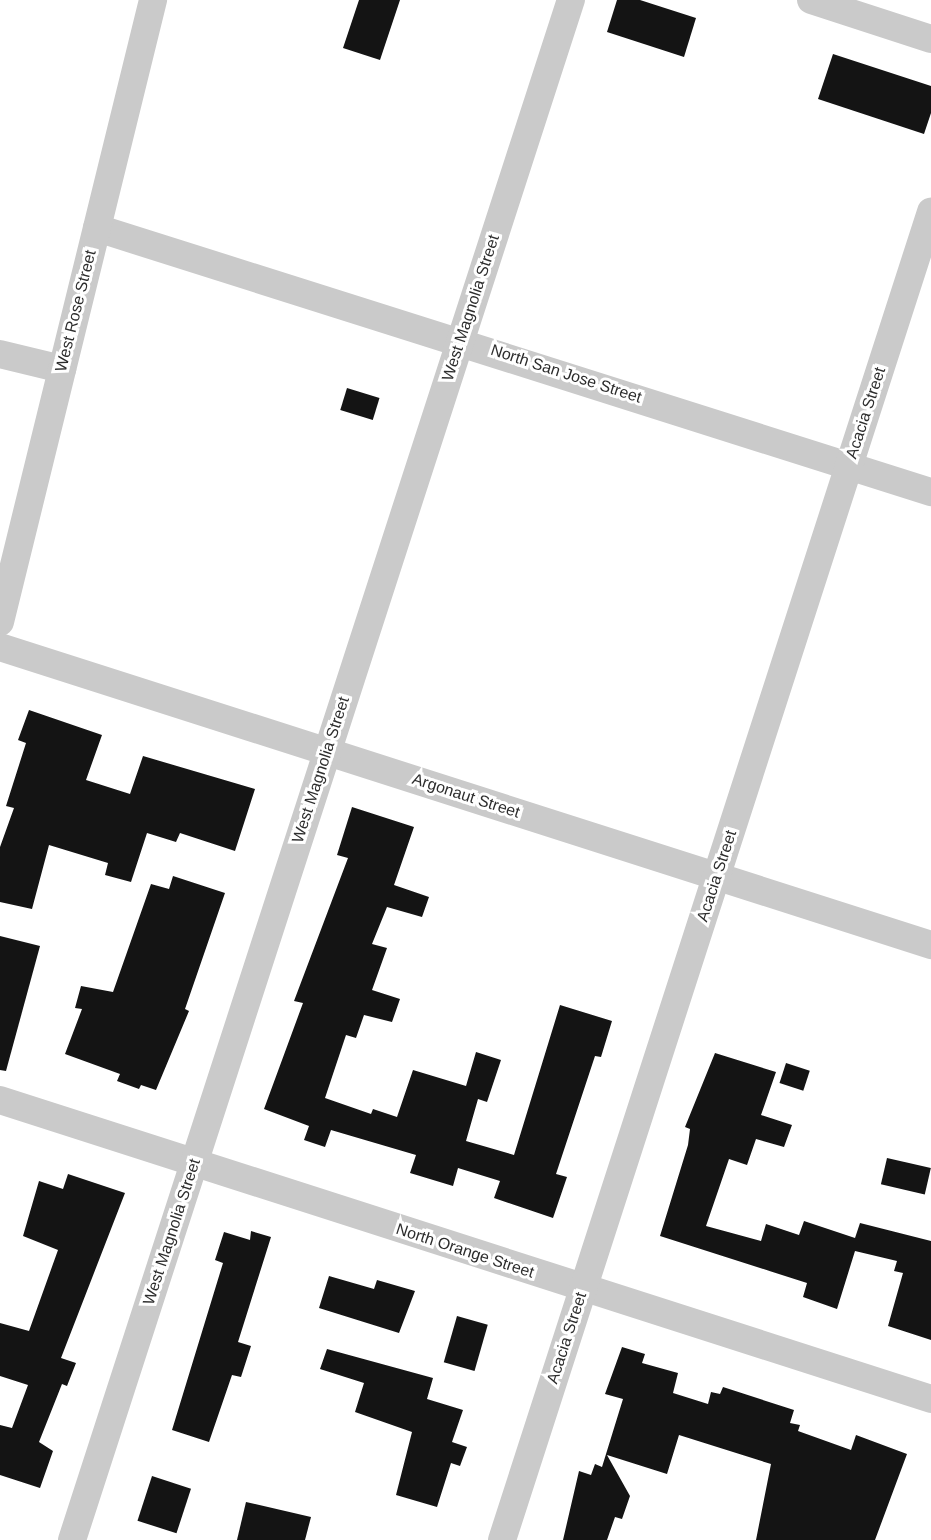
<!DOCTYPE html>
<html>
<head>
<meta charset="utf-8">
<style>
	body { margin:0 }
	#map { position:relative; width:931px; height:1540px; overflow:hidden; background:#fff; font-family:Helvetica,sans-serif }
	div>[style] { position:absolute }
	.building>* { inset:0; background:#141414; transform-origin:0 0 }
	.street>* { height:28px; margin:-14px; padding:0 14px; transform-origin:14px; border-radius:14px; background:#cacaca }
	span { translate:-50% -50%; white-space:nowrap; text-align:center; line-height:1.15; -webkit-text-stroke:6px #fff; paint-order:stroke }
	.street-label { font-size:16px; color:#2d2d2d }
</style>
</head>
<body>
<div id="map">
	<div class="building">
		<i style="clip-path:polygon(359px 0,400px 0,380px 60px,343px 48px)"></i>
		<i style="clip-path:polygon(617px 0,640px 0,696px 18px,684px 57px,607px 32px)"></i>
		<i style="clip-path:polygon(833px 54px,931px 86px,931px 113px,924px 134px,818px 99px)"></i>
		<i style="left:347px;top:388px;width:34px;height:23px;rotate:17deg"></i>
		<i style="clip-path:polygon(29px 710px,102px 735px,86px 780px,130px 794px,143px 756px,255px 789px,235px 851px,180px 833px,176px 842px,147px 833px,131px 882px,105px 875px,108px 863px,49px 845px,32px 909px,0 902px,0 847px,14px 808px,6px 806px,26px 743px,18px 740px)"></i>
		<i style="clip-path:polygon(352px 807px,414px 827px,394px 885px,429px 897px,422px 917px,387px 907px,372px 944px,387px 948px,372px 990px,400px 999px,392px 1022px,364px 1015px,356px 1038px,346px 1035px,325px 1098px,371px 1114px,373px 1109px,397px 1117px,413px 1070px,466px 1086px,476px 1052px,501px 1060px,487px 1102px,478px 1099px,466px 1141px,514px 1155px,560px 1005px,612px 1021px,601px 1057px,595px 1056px,556px 1174px,567px 1177px,553px 1218px,494px 1198px,500px 1181px,458px 1168px,453px 1186px,410px 1173px,416px 1155px,331px 1130px,325px 1147px,304px 1140px,309px 1126px,264px 1109px,303px 1003px,294px 1001px,348px 858px,337px 855px)"></i>
		<i style="clip-path:polygon(173px 876px,225px 893px,185px 1009px,189px 1011px,156px 1090px,141px 1085px,139px 1089px,117px 1081px,120px 1074px,65px 1054px,82px 1009px,75px 1008px,81px 986px,113px 992px,151px 884px,169px 889px)"></i>
		<i style="clip-path:polygon(0 936px,40px 946px,6px 1071px,0 1070px)"></i>
		<i style="clip-path:polygon(715px 1053px,776px 1072px,761px 1115px,792px 1125px,784px 1147px,756px 1139px,747px 1165px,729px 1159px,706px 1226px,761px 1241px,766px 1224px,799px 1235px,804px 1221px,855px 1238px,860px 1223px,931px 1241px,931px 1340px,888px 1326px,903px 1273px,894px 1271px,897px 1261px,855px 1251px,837px 1309px,803px 1297px,807px 1283px,660px 1236px,688px 1145px,690px 1129px,685px 1127px)"></i>
		<i style="left:786px;top:1063px;width:25px;height:21px;rotate:18deg"></i>
		<i style="left:887px;top:1158px;width:45px;height:27px;rotate:13deg"></i>
		<i style="clip-path:polygon(68px 1174px,125px 1193px,61px 1358px,76px 1363px,67px 1386px,62px 1384px,39px 1442px,53px 1451px,40px 1488px,0 1475px,0 1425px,12px 1428px,28px 1385px,0 1376px,0 1323px,29px 1331px,58px 1250px,23px 1236px,39px 1181px,63px 1189px)"></i>
		<i style="clip-path:polygon(251px 1231px,271px 1237px,238px 1342px,251px 1346px,241px 1377px,232px 1375px,209px 1442px,172px 1430px,223px 1263px,215px 1260px,224px 1232px,250px 1240px)"></i>
		<i style="clip-path:polygon(329px 1276px,374px 1289px,377px 1280px,415px 1291px,399px 1333px,319px 1308px)"></i>
		<i style="left:457px;top:1316px;width:32px;height:48px;rotate:16deg"></i>
		<i style="clip-path:polygon(622px 1347px,645px 1354px,642px 1363px,678px 1373px,673px 1393px,708px 1404px,711px 1392px,720px 1394px,723px 1387px,794px 1410px,790px 1423px,800px 1425px,798px 1431px,851px 1450px,856px 1435px,907px 1454px,875px 1540px,756px 1540px,771px 1464px,679px 1435px,667px 1474px,607px 1455px,630px 1496px,622px 1519px,615px 1517px,607px 1540px,563px 1540px,579px 1471px,591px 1475px,595px 1464px,602px 1467px,623px 1399px,605px 1394px)"></i>
		<i style="clip-path:polygon(327px 1349px,433px 1378px,427px 1399px,463px 1410px,452px 1442px,467px 1447px,460px 1466px,451px 1463px,437px 1507px,396px 1495px,412px 1432px,355px 1412px,364px 1383px,320px 1369px)"></i>
		<i style="left:152px;top:1476px;width:41px;height:47px;rotate:18deg"></i>
		<i style="clip-path:polygon(246px 1502px,311px 1517px,305px 1540px,237px 1540px)"></i>
	</div>
	<div class="street">
		<i style="left:811px;top:0;width:126px;rotate:18deg"></i>
		<i style="left:97px;top:228px;width:875px;rotate:17.57deg"></i>
		<i style="left:0;top:354px;width:64px;rotate:13.6deg"></i>
		<i style="left:0;top:622px;width:641px;rotate:-76.18deg"></i>
		<i style="left:0;top:647px;width:978px;rotate:17.75deg"></i>
		<i style="left:0;top:1100px;width:978px;rotate:17.8deg"></i>
		<i style="left:72px;top:1540px;width:1619px;rotate:-72.05deg"></i>
		<i style="left:502px;top:1540px;width:1396px;rotate:-72.1deg"></i>
	</div>
	<div class="street-label">
		<span style="left:471px;top:308px;rotate:-72deg">West Magnolia Street</span>
		<span style="left:76px;top:311px;rotate:-76deg">West Rose Street</span>
		<span style="left:566px;top:374px;rotate:18deg">North San Jose Street</span>
		<span style="left:866px;top:413px;rotate:-72deg">Acacia Street</span>
		<span style="left:321px;top:770px;rotate:-72deg">West Magnolia Street</span>
		<span style="left:466px;top:796px;rotate:18deg">Argonaut Street</span>
		<span style="left:717px;top:876px;rotate:-72deg">Acacia Street</span>
		<span style="left:172px;top:1232px;rotate:-72deg">West Magnolia Street</span>
		<span style="left:465px;top:1251px;rotate:18deg">North Orange Street</span>
		<span style="left:567px;top:1338px;rotate:-72deg">Acacia Street</span>
	</div>
</div>
</body>
</html>
